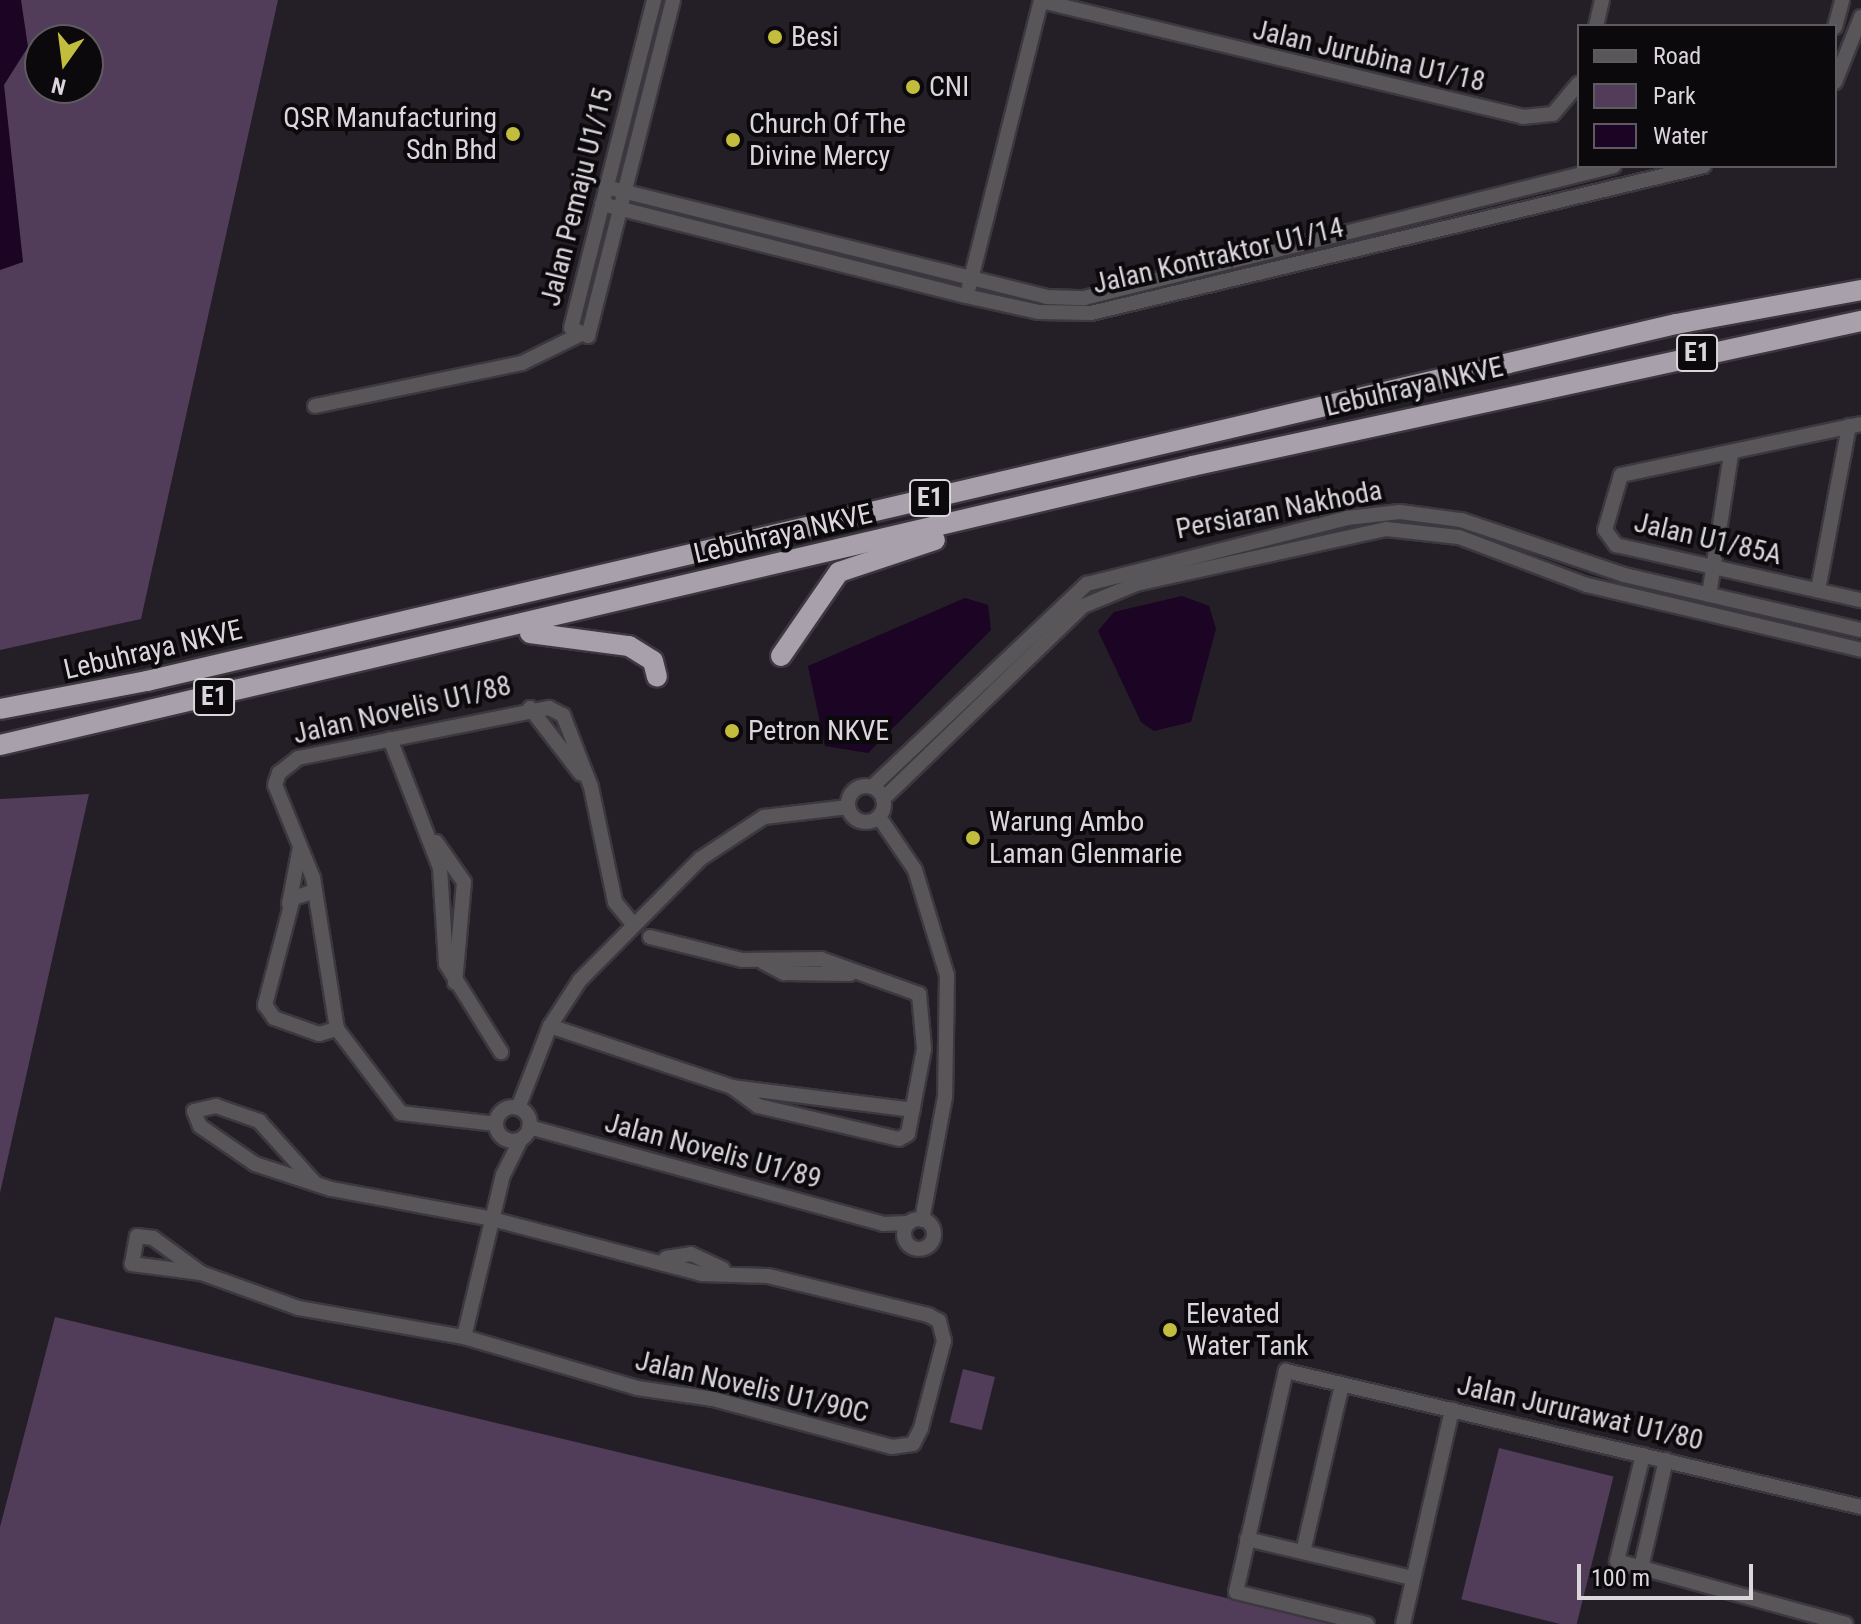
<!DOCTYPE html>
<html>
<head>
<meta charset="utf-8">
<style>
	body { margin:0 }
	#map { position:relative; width:1861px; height:1624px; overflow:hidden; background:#241e26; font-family:"Roboto Condensed",sans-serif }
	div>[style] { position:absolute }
	.green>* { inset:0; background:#513c59; transform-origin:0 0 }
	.water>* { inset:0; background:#1b0424 }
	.roads { filter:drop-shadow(2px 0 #3d383f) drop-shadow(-2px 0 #3d383f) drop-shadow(0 2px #3d383f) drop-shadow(0 -2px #3d383f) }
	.minor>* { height:14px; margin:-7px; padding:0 7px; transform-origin:7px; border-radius:7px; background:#59565a }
	.minor>.ring { margin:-7px; padding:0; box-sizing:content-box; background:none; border:14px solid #59565a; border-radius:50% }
	.highway>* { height:20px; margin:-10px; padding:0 10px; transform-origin:10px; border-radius:10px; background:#a8a0ab }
	.dots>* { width:22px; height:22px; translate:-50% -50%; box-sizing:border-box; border:4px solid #0c090d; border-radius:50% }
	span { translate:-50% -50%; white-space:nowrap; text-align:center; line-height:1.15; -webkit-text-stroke:8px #0c090d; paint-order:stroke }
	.shield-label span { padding:2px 6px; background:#0c090d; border:2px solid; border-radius:6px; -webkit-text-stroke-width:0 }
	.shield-label { font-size:26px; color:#dad6db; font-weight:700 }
	.poi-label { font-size:28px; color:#dad6db }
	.left { translate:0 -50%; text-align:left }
	.right { translate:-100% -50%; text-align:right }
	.street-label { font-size:28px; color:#dad6db }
	.legend { position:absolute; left:1577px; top:24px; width:260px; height:144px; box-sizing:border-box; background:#0c090d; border:2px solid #5e5b5f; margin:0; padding:10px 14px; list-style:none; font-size:24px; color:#dad6db }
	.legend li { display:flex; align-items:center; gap:16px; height:40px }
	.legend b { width:40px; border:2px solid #5e5b5f }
	.north { position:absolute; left:24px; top:24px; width:80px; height:80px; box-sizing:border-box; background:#0c090d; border:2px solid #5e5b5f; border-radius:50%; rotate:194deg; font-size:22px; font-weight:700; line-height:32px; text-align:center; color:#dad6db }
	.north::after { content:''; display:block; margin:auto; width:28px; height:36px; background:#c3bd3e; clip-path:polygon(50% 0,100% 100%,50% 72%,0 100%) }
	.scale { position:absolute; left:1577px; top:1564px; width:176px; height:36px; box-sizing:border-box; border:4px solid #dad6db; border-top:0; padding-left:10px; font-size:24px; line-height:28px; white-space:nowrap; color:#dad6db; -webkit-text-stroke:6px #0c090d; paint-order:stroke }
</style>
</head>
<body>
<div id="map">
	<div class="green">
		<i style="clip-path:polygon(evenodd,0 0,278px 0,141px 619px,0 650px,0 0,40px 40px,88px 40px,88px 88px,40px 88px,40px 40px)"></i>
		<i style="clip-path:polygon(89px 794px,0 1193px,0 799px)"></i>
		<i style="clip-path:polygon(55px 1317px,1335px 1624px,0 1624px,0 1527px)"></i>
		<i style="left:963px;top:1369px;width:33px;height:55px;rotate:14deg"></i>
		<i style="left:1499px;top:1448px;width:118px;height:156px;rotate:14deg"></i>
	</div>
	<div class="water">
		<i style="clip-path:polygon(0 0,21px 0,28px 47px,4px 85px,23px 262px,0 270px)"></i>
		<i style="clip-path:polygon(1182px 596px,1209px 606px,1216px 629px,1191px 722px,1154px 731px,1141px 722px,1098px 631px,1114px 612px)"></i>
		<i style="clip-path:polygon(965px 598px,988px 605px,991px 630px,868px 753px,825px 746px,808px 666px)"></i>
	</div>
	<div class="roads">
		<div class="minor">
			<i style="left:654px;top:0;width:338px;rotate:104.2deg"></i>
			<i style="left:571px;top:328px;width:19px;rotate:25deg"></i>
			<i style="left:588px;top:336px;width:347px;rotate:-75.8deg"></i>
			<i style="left:1041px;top:1px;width:496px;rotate:13.5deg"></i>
			<i style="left:1523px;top:117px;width:30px;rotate:-6deg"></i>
			<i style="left:1553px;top:114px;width:40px;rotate:-50deg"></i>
			<i style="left:1596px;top:26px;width:27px;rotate:-77deg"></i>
			<i style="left:1835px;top:27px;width:28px;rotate:-75deg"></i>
			<i style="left:1835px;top:82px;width:70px;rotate:-68.2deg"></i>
			<i style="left:606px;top:187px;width:454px;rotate:14deg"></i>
			<i style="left:1046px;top:297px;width:38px;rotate:2deg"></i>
			<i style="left:1084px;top:298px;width:546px;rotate:-13.99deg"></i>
			<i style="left:602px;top:204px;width:375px;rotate:14.2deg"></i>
			<i style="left:966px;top:296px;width:75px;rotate:12.4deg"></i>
			<i style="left:1039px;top:312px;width:52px;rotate:1.1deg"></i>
			<i style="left:1091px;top:313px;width:630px;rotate:-13.49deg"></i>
			<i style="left:969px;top:287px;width:296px;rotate:-75.9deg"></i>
			<i style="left:315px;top:406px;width:211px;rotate:-11.7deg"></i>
			<i style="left:522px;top:363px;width:66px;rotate:-26.2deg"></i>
			<i style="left:1861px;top:424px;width:245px;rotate:168deg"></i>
			<i style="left:1621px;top:475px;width:57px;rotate:106.2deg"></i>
			<i style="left:1605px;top:530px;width:19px;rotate:54deg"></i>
			<i style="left:1616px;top:545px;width:251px;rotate:12.7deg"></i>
			<i style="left:1818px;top:590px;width:167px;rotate:-79.3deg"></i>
			<i style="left:1709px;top:595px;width:142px;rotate:-81.1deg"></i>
			<i style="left:530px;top:708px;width:83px;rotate:52.3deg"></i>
			<i style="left:390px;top:739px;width:138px;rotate:68.8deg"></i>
			<i style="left:440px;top:868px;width:96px;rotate:86.4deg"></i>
			<i style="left:446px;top:964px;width:104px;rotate:58deg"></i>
			<i class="ring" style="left:848px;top:786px;width:22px;height:22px"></i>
			<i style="left:872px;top:787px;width:296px;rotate:-43.4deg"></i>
			<i style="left:1087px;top:584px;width:268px;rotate:-14.2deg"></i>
			<i style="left:1347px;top:518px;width:53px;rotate:-6.5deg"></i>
			<i style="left:1400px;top:512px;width:62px;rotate:7.5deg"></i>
			<i style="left:1461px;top:520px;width:172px;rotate:18.6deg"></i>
			<i style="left:1624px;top:575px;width:243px;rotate:13.1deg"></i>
			<i style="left:883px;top:799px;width:278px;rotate:-44deg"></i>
			<i style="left:1083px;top:606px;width:57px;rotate:-22.5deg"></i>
			<i style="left:1136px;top:584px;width:256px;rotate:-12.4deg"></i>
			<i style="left:1386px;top:529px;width:73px;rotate:6.3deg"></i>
			<i style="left:1459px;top:537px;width:137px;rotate:20.6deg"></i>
			<i style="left:1587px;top:585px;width:282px;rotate:13.3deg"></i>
			<i style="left:879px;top:817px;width:64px;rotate:55.8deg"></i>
			<i style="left:915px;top:870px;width:110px;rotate:73.1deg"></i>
			<i style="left:947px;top:975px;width:122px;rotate:90.9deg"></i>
			<i style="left:945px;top:1097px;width:125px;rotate:100.6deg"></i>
			<i style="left:436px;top:842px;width:49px;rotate:55deg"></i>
			<i style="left:464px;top:882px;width:101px;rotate:95.1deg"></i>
			<i style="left:315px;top:891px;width:23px;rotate:162deg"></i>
			<i style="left:293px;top:898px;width:111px;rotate:104.7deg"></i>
			<i style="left:265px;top:1005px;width:16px;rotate:55deg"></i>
			<i style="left:274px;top:1018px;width:48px;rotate:19.6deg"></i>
			<i style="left:319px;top:1034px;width:19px;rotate:-16deg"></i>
			<i style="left:289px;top:904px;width:58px;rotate:-79.1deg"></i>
			<i style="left:650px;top:937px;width:95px;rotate:14deg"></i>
			<i style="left:742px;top:960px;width:79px;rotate:-0.7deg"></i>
			<i style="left:821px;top:959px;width:104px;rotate:19.7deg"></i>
			<i style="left:919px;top:994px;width:55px;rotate:84.8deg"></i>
			<i style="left:924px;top:1049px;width:86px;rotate:100.7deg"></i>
			<i style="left:908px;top:1134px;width:10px;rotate:151deg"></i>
			<i style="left:899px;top:1139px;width:145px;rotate:-166.8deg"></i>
			<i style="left:758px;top:1106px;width:32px;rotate:-144deg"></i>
			<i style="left:763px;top:962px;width:24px;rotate:28deg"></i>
			<i style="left:784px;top:973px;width:66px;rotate:0.9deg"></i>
			<i style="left:550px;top:1026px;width:192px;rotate:18.5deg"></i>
			<i style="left:732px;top:1087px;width:182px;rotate:7.2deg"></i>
			<i class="ring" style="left:496px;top:1107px;width:20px;height:20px"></i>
			<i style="left:518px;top:1108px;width:88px;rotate:-68.7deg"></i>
			<i style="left:550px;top:1026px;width:55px;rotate:-56.9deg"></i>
			<i style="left:580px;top:980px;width:170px;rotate:-45.2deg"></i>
			<i style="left:700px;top:859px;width:77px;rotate:-33.3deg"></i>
			<i style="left:764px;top:817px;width:85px;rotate:-6.8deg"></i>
			<i style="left:496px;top:1124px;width:96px;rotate:-173.4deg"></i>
			<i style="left:401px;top:1113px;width:106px;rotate:-127.3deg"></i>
			<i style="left:337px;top:1029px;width:153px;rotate:-99deg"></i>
			<i style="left:313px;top:878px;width:100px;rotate:-112.2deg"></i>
			<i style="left:275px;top:785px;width:13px;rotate:-72deg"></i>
			<i style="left:279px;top:773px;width:24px;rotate:-38deg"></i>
			<i style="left:298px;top:758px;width:256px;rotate:-11.3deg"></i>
			<i style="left:549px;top:708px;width:16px;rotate:27deg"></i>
			<i style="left:563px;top:715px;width:77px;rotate:68.7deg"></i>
			<i style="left:591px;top:787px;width:117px;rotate:78.2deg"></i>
			<i style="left:615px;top:902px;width:26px;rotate:51deg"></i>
			<i style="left:529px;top:1127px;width:367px;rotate:15.3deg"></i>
			<i style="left:883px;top:1224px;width:26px;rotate:-2deg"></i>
			<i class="ring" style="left:904px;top:1219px;width:16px;height:16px"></i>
			<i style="left:666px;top:1258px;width:25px;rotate:-9deg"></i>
			<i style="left:691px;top:1254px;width:35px;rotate:25deg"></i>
			<i style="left:201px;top:1273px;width:70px;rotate:-172.6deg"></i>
			<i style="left:132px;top:1264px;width:28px;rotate:-80deg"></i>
			<i style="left:137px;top:1236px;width:16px;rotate:7deg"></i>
			<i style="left:153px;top:1238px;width:59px;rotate:36.1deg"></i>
			<i style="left:201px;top:1273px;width:104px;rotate:19.7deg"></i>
			<i style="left:299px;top:1308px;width:168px;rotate:10deg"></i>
			<i style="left:464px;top:1337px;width:180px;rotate:16.4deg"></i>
			<i style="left:637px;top:1388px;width:77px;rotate:8.2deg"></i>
			<i style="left:713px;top:1399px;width:185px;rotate:15deg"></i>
			<i style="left:892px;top:1447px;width:21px;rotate:-8deg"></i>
			<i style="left:913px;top:1444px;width:18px;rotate:-63deg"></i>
			<i style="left:921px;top:1428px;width:90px;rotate:-75.2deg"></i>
			<i style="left:944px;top:1341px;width:21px;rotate:-104deg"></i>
			<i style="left:939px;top:1321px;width:13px;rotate:-151deg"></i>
			<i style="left:928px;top:1315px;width:165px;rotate:-166.3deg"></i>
			<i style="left:768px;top:1276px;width:66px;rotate:-178.3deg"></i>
			<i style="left:702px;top:1274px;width:216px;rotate:-165.3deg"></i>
			<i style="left:493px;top:1219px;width:165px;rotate:-169.5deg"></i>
			<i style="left:331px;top:1189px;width:80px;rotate:-161.8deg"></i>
			<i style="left:255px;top:1164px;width:67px;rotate:-145.4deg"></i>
			<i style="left:200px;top:1126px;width:16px;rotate:-112deg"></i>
			<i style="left:194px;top:1111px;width:23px;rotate:-13deg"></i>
			<i style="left:216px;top:1106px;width:46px;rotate:19.2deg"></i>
			<i style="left:259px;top:1121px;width:84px;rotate:47.9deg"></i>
			<i style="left:464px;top:1337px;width:167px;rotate:-76.5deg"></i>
			<i style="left:503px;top:1175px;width:40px;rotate:-63.4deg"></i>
			<i style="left:1643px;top:1455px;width:109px;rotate:103.8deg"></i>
			<i style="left:1617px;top:1561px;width:237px;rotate:15.4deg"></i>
			<i style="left:1247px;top:1539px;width:170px;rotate:13.3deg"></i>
			<i style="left:1303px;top:1552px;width:172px;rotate:-76.9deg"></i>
			<i style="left:1641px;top:1568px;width:111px;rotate:-77deg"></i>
			<i style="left:1367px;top:1624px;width:135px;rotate:-166.3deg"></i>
			<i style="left:1236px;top:1592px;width:227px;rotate:-77.3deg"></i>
			<i style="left:1286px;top:1371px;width:591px;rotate:13.31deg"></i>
			<i style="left:1403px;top:1624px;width:220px;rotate:-77.1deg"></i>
		</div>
		<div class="highway">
			<i style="left:530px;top:633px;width:100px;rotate:7.5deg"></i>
			<i style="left:629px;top:646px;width:28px;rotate:32deg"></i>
			<i style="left:653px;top:661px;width:16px;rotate:76deg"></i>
			<i style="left:781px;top:656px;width:102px;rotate:-55.4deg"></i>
			<i style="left:839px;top:572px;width:101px;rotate:-18.4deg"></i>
			<i style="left:0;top:709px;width:150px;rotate:-10.8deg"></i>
			<i style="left:147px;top:681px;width:1570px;rotate:-13.14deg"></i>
			<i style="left:1676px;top:324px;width:188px;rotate:-10.4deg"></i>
			<i style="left:0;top:745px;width:1224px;rotate:-13.17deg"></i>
			<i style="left:1192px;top:466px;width:685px;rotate:-12.23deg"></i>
		</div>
	</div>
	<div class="dots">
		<i style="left:775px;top:37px;background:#c3bd3e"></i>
		<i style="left:913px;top:87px;background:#c3bd3e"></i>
		<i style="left:513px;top:134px;background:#c3bd3e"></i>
		<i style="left:733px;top:140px;background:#c3bd3e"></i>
		<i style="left:732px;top:731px;background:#c3bd3e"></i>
		<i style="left:973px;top:838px;background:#c3bd3e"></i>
		<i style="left:1170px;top:1330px;background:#c3bd3e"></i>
	</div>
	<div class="shield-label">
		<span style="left:1697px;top:353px">E1</span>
		<span style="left:930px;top:498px">E1</span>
		<span style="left:214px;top:697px">E1</span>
	</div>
	<div class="poi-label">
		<span class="left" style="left:791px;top:37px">Besi</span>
		<span class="left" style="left:929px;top:87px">CNI</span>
		<span class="right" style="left:497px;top:134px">QSR Manufacturing<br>Sdn Bhd</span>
		<span class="left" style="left:749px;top:140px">Church Of The<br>Divine Mercy</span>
		<span class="left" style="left:748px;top:731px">Petron NKVE</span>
		<span class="left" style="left:989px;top:838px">Warung Ambo<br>Laman Glenmarie</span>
		<span class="left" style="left:1186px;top:1330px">Elevated<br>Water Tank</span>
	</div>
	<div class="street-label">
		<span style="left:1369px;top:56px;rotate:13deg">Jalan Jurubina U1/18</span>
		<span style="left:577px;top:197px;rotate:-76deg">Jalan Pemaju U1/15</span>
		<span style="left:1218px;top:256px;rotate:-13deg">Jalan Kontraktor U1/14</span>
		<span style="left:1414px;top:387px;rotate:-13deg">Lebuhraya NKVE</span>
		<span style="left:1279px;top:510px;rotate:-11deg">Persiaran Nakhoda</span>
		<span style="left:783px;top:534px;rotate:-13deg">Lebuhraya NKVE</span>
		<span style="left:1708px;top:539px;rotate:13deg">Jalan U1/85A</span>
		<span style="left:153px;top:650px;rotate:-13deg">Lebuhraya NKVE</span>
		<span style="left:402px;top:710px;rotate:-13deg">Jalan Novelis U1/88</span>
		<span style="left:713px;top:1151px;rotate:15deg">Jalan Novelis U1/89</span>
		<span style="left:752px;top:1387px;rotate:13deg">Jalan Novelis U1/90C</span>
		<span style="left:1580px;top:1413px;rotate:13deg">Jalan Jururawat U1/80</span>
	</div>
	<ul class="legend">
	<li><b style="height:10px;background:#59565a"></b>Road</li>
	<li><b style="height:22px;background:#513c59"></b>Park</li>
	<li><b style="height:22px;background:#1b0424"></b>Water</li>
	</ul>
	<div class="north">N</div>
	<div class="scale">100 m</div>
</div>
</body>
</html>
